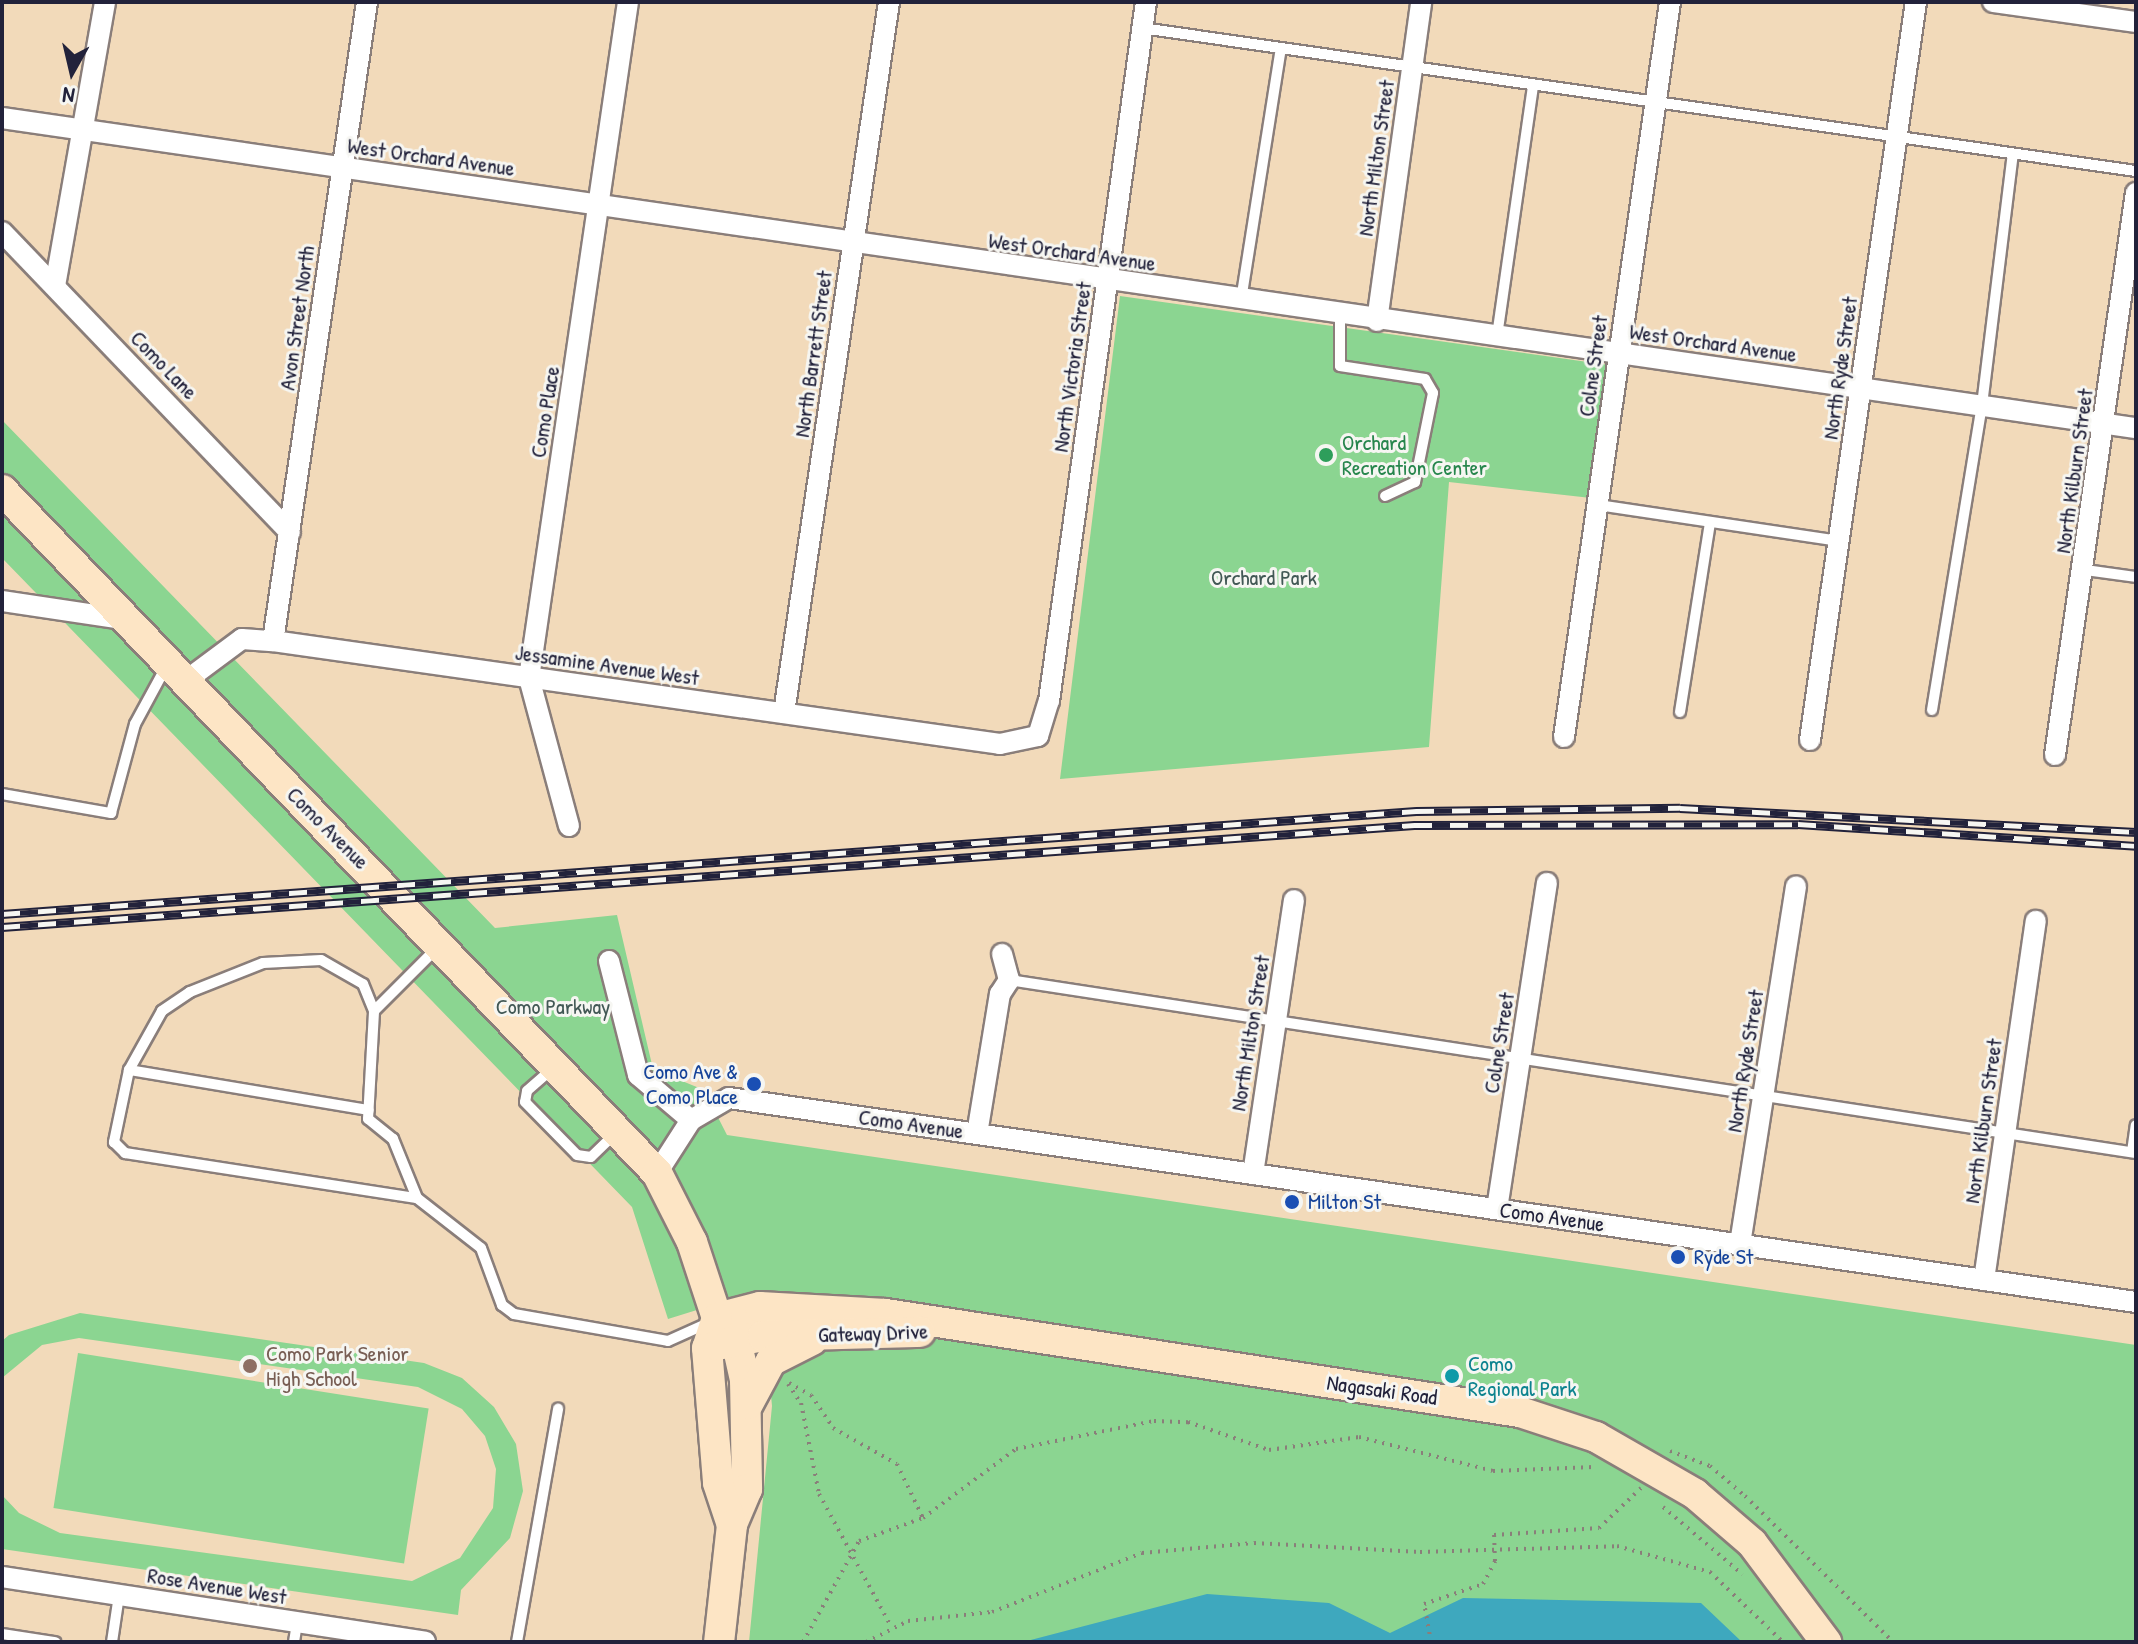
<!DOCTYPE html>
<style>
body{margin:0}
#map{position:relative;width:2138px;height:1644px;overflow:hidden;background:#f2daba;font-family:"Patrick Hand",sans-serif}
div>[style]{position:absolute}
.green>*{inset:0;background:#8bd591;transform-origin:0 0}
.water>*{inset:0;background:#3ea8be}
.path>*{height:4px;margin-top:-2px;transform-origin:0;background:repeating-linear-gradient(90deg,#8a7e7a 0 2px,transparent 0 8px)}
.roads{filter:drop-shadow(2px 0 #8a7e7a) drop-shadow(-2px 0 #8a7e7a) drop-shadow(0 2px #8a7e7a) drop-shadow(0 -2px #8a7e7a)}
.lane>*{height:10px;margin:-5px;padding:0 5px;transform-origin:5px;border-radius:5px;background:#fff}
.street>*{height:20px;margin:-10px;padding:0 10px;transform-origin:10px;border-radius:10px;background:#fff}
.secondary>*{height:30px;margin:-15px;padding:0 15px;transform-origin:15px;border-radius:15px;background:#fde5c5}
.rail>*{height:9px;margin-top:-4.5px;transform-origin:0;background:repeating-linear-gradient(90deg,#f6f6f2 0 18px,#22223b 0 36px);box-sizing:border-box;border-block:2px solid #22223b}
.dots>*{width:22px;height:22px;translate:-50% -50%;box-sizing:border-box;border:4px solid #f6f6f2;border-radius:50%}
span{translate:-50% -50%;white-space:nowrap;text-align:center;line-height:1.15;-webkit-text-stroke:6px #f6f6f2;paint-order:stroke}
.street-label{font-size:22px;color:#22223b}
.leisure-label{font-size:22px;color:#27864d}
.left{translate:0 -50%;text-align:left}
.park-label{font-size:22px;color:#425855}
.transit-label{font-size:22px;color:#164399}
.right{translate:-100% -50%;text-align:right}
.education-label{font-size:22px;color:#785e54}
.culture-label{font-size:22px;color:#0d838f}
.frame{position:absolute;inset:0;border:4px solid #22223b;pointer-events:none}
.north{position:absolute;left:32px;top:32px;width:80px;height:80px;-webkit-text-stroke:6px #f6f6f2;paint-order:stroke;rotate:188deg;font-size:22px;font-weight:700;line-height:32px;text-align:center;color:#22223b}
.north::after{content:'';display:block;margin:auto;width:28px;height:36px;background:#22223b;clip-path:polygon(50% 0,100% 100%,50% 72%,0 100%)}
</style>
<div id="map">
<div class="green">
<div style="clip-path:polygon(1120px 296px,1609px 365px,1591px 498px,1449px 482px,1429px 747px,1060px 779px)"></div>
<div style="clip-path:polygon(2px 420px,495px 928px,617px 915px,653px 1069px,704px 1090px,727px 1135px,2136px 1345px,2136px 1642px,749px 1642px,772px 1406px,761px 1290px,668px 1319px,632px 1207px,2px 558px)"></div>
<div style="clip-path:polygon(80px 1313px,424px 1363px,462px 1378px,494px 1407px,516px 1444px,523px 1491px,510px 1538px,461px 1590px,458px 1615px,2px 1549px,2px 1495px,19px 1513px,60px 1533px,412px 1581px,460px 1558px,493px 1508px,496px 1469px,485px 1436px,462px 1409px,418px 1387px,79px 1338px,42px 1345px,2px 1378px,2px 1341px,9px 1335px)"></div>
<div style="left:78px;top:1353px;width:355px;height:157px;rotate:9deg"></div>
</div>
<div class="water">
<div style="clip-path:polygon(1207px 1594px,1329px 1603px,1390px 1633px,1463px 1598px,1701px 1603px,1742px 1642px,1023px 1642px)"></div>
</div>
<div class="path">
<div style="left:789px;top:1383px;width:25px;rotate:29deg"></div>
<div style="left:811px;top:1395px;width:40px;rotate:56deg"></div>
<div style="left:833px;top:1428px;width:73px;rotate:29.4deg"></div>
<div style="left:897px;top:1464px;width:60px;rotate:64.3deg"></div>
<div style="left:788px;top:1384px;width:23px;rotate:56deg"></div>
<div style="left:801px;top:1403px;width:93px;rotate:78.8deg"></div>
<div style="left:819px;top:1494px;width:150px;rotate:61.4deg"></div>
<div style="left:1670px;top:1451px;width:43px;rotate:20.6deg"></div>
<div style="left:1710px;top:1466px;width:46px;rotate:40.6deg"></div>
<div style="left:1745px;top:1496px;width:208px;rotate:44.6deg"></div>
<div style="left:1663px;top:1507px;width:104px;rotate:40.3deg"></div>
<div style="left:803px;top:1642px;width:115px;rotate:-61deg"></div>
<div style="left:859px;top:1541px;width:68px;rotate:-19.8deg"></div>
<div style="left:923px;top:1518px;width:116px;rotate:-36.6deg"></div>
<div style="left:1016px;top:1449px;width:141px;rotate:-11.5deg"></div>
<div style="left:1154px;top:1421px;width:34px;rotate:2deg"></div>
<div style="left:1188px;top:1422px;width:86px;rotate:19.1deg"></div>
<div style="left:1269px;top:1450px;width:91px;rotate:-8.2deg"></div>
<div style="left:1359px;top:1437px;width:138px;rotate:14.2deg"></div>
<div style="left:1493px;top:1471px;width:101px;rotate:-2.3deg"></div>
<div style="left:866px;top:1642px;width:47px;rotate:-26.6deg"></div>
<div style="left:908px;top:1621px;width:84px;rotate:-6.1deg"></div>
<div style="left:992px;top:1612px;width:161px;rotate:-21.5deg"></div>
<div style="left:1142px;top:1553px;width:112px;rotate:-5.1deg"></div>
<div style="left:1254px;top:1543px;width:166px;rotate:3.1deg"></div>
<div style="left:1420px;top:1552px;width:197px;rotate:-1.7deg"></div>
<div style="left:1617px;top:1546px;width:97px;rotate:15.6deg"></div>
<div style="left:1710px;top:1572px;width:101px;rotate:43.8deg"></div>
<div style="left:1431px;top:1642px;width:39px;rotate:-100deg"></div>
<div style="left:1424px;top:1604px;width:62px;rotate:-18.7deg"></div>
<div style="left:1483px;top:1584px;width:26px;rotate:-62deg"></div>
<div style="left:1495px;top:1561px;width:26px;rotate:-92deg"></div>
<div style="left:1494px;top:1535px;width:105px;rotate:-3.8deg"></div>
<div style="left:1599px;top:1528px;width:58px;rotate:-43.6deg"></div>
</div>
<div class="roads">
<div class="lane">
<div style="left:1142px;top:28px;width:1004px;rotate:8.19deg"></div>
<div style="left:1241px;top:300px;width:250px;rotate:-81deg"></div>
<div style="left:1340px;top:315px;width:51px;rotate:90deg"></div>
<div style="left:1340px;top:366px;width:86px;rotate:8.7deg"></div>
<div style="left:1425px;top:379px;width:16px;rotate:60deg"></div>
<div style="left:1433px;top:393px;width:91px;rotate:101.4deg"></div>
<div style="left:1415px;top:482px;width:33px;rotate:155deg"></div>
<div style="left:1497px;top:336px;width:254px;rotate:-81.8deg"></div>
<div style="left:1598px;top:505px;width:244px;rotate:8.5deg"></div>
<div style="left:2085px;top:570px;width:51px;rotate:7.8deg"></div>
<div style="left:1932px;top:710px;width:309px;rotate:-80.7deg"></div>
<div style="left:1982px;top:405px;width:253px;rotate:-83deg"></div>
<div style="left:1680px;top:712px;width:192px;rotate:-81deg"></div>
<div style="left:2px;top:794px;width:111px;rotate:9.9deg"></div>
<div style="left:111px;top:813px;width:92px;rotate:-74.9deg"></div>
<div style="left:135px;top:724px;width:65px;rotate:-61.5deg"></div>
<div style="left:1009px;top:980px;width:1140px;rotate:8.73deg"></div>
<div style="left:374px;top:1011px;width:29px;rotate:-112deg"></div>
<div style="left:363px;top:984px;width:48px;rotate:-150.3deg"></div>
<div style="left:321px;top:960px;width:58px;rotate:177deg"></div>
<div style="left:263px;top:963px;width:79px;rotate:158.3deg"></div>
<div style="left:190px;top:992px;width:34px;rotate:146deg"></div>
<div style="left:162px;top:1011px;width:68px;rotate:119.2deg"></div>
<div style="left:129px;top:1070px;width:74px;rotate:101.8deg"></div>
<div style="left:114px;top:1142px;width:16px;rotate:45deg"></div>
<div style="left:125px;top:1153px;width:295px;rotate:8.8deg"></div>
<div style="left:417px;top:1198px;width:64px;rotate:-112.1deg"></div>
<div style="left:393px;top:1139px;width:32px;rotate:-141deg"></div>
<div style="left:368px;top:1119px;width:108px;rotate:-86.8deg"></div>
<div style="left:374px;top:1011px;width:91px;rotate:-45deg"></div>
<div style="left:552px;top:1069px;width:33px;rotate:139deg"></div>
<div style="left:527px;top:1091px;width:11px;rotate:100deg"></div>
<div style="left:525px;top:1102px;width:74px;rotate:45.5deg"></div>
<div style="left:577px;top:1155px;width:14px;rotate:8deg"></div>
<div style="left:591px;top:1157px;width:32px;rotate:-44deg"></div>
<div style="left:129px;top:1070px;width:243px;rotate:9.5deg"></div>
<div style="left:2132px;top:1152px;width:27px;rotate:-82deg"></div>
<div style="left:417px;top:1198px;width:81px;rotate:38deg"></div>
<div style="left:481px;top:1248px;width:61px;rotate:69.8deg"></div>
<div style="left:502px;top:1305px;width:15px;rotate:37deg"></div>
<div style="left:514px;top:1314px;width:156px;rotate:9.9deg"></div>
<div style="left:668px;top:1341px;width:44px;rotate:-24.2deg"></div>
<div style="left:2px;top:1634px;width:54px;rotate:8.6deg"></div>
<div style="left:112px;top:1642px;width:48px;rotate:-81.5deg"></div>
<div style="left:294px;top:1642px;width:20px;rotate:-81deg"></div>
<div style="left:517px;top:1642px;width:237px;rotate:-80deg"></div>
</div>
<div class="street">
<div style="left:1993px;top:2px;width:144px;rotate:8deg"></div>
<div style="left:2px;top:118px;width:2156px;rotate:8.27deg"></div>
<div style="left:2px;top:232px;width:416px;rotate:46.2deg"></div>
<div style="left:55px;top:286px;width:288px;rotate:-80deg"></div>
<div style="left:1377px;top:321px;width:322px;rotate:-82.1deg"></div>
<div style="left:2px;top:601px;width:121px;rotate:8.5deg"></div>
<div style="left:273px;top:641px;width:646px;rotate:-81.63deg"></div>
<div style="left:184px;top:682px;width:72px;rotate:-36.6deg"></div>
<div style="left:242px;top:639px;width:31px;rotate:4deg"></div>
<div style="left:273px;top:641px;width:734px;rotate:8.06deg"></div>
<div style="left:1000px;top:744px;width:39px;rotate:-12deg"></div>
<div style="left:1038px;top:736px;width:37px;rotate:-73deg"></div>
<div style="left:1049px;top:701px;width:706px;rotate:-82.1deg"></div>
<div style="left:784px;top:713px;width:719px;rotate:-81.6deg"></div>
<div style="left:1564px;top:737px;width:743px;rotate:-81.79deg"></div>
<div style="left:1810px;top:740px;width:746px;rotate:-81.83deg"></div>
<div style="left:2055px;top:755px;width:568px;rotate:-81.8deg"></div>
<div style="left:569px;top:826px;width:153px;rotate:-105.1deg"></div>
<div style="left:529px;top:678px;width:683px;rotate:-81.67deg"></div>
<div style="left:609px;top:961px;width:118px;rotate:75.7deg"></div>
<div style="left:638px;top:1075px;width:70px;rotate:40.3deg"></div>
<div style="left:977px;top:1134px;width:142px;rotate:-80.7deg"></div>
<div style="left:1000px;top:994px;width:17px;rotate:-57deg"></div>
<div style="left:1009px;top:980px;width:27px;rotate:-105deg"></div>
<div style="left:657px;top:1173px;width:63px;rotate:-57.3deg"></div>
<div style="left:691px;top:1120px;width:44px;rotate:-30.1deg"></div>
<div style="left:729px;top:1098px;width:1422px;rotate:8.25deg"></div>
<div style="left:1253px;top:1174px;width:277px;rotate:-81.5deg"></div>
<div style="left:1497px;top:1209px;width:330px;rotate:-81.3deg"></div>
<div style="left:1740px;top:1244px;width:362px;rotate:-81.1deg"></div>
<div style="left:1984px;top:1280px;width:363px;rotate:-81.8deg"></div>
<div style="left:2px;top:1577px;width:428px;rotate:8.7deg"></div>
</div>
<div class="secondary">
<div style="left:2px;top:490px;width:946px;rotate:46.2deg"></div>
<div style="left:657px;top:1173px;width:77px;rotate:63.1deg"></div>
<div style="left:692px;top:1242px;width:80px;rotate:71.8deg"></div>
<div style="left:717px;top:1318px;width:29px;rotate:49deg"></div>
<div style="left:736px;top:1340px;width:41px;rotate:77.3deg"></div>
<div style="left:745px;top:1380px;width:109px;rotate:88.9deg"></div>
<div style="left:747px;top:1489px;width:39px;rotate:113deg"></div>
<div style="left:717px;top:1318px;width:44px;rotate:-14.3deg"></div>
<div style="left:760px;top:1307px;width:126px;rotate:3.2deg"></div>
<div style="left:886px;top:1314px;width:642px;rotate:8.79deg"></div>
<div style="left:1520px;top:1412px;width:80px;rotate:18.2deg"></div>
<div style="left:1596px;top:1437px;width:114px;rotate:29.9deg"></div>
<div style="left:1695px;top:1494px;width:75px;rotate:40.7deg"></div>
<div style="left:1752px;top:1543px;width:124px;rotate:53.2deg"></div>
<div style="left:717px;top:1318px;width:32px;rotate:108deg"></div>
<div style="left:707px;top:1348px;width:135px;rotate:85.3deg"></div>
<div style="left:718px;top:1483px;width:44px;rotate:71.6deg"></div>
<div style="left:732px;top:1525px;width:118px;rotate:96.3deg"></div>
<div style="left:717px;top:1345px;width:47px;rotate:-11.1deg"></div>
<div style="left:763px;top:1336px;width:157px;rotate:-1.5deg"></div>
<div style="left:748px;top:1404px;width:49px;rotate:-61.9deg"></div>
<div style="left:771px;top:1361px;width:46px;rotate:-27.1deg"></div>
</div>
</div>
<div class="rail">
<div style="left:2px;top:914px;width:1418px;rotate:-4.17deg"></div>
<div style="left:1416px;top:811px;width:264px;rotate:-0.7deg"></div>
<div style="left:1680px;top:808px;width:457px;rotate:3deg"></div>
<div style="left:2px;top:927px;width:1416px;rotate:-4.13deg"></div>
<div style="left:1414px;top:825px;width:384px;rotate:-0.1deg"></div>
<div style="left:1798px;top:824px;width:339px;rotate:3.7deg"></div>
</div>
<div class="dots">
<div style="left:1326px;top:455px;background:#2e9e5b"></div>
<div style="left:754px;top:1084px;background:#1a4fb4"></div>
<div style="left:1292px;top:1202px;background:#1a4fb4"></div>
<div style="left:1678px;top:1257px;background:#1a4fb4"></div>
<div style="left:250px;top:1366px;background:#8d6e63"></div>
<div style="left:1452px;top:1376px;background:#0f9aa8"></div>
</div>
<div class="street-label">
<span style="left:431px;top:157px;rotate:8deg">West Orchard Avenue</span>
<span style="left:1376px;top:158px;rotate:-82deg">North Milton Street</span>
<span style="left:1072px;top:252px;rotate:8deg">West Orchard Avenue</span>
<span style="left:297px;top:318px;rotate:-82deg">Avon Street North</span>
<span style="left:1713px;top:343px;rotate:8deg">West Orchard Avenue</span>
<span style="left:813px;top:354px;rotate:-82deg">North Barrett Street</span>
<span style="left:164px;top:365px;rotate:46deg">Como Lane</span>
<span style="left:1593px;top:366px;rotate:-82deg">Colne Street</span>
<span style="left:1072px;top:367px;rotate:-82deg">North Victoria Street</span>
<span style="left:1840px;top:368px;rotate:-82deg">North Ryde Street</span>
<span style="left:545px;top:412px;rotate:-81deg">Como Place</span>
<span style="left:2074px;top:471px;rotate:-82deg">North Kilburn Street</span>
<span style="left:607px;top:665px;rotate:8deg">Jessamine Avenue West</span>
<span style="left:328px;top:828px;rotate:45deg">Como Avenue</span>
<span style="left:1250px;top:1033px;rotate:-81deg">North Milton Street</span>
<span style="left:1499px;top:1043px;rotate:-81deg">Colne Street</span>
<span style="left:1745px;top:1061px;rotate:-81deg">North Ryde Street</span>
<span style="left:1983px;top:1121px;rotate:-82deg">North Kilburn Street</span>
<span style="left:911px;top:1124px;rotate:8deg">Como Avenue</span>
<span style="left:1552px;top:1217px;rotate:8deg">Como Avenue</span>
<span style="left:873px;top:1333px;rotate:-2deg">Gateway Drive</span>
<span style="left:1382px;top:1390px;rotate:8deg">Nagasaki Road</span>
<span style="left:217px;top:1586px;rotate:9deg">Rose Avenue West</span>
</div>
<div class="leisure-label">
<span class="left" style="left:1342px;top:455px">Orchard<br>Recreation Center</span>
</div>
<div class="park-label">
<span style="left:1264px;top:578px">Orchard Park</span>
<span style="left:553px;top:1007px">Como Parkway</span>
</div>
<div class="transit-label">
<span class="right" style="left:738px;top:1084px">Como Ave &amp;<br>Como Place</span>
<span class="left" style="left:1308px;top:1202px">Milton St</span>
<span class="left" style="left:1694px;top:1257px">Ryde St</span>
</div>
<div class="education-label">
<span class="left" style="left:266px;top:1366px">Como Park Senior<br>High School</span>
</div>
<div class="culture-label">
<span class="left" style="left:1468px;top:1376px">Como<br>Regional Park</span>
</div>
<div class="frame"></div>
<div class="north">N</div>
</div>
